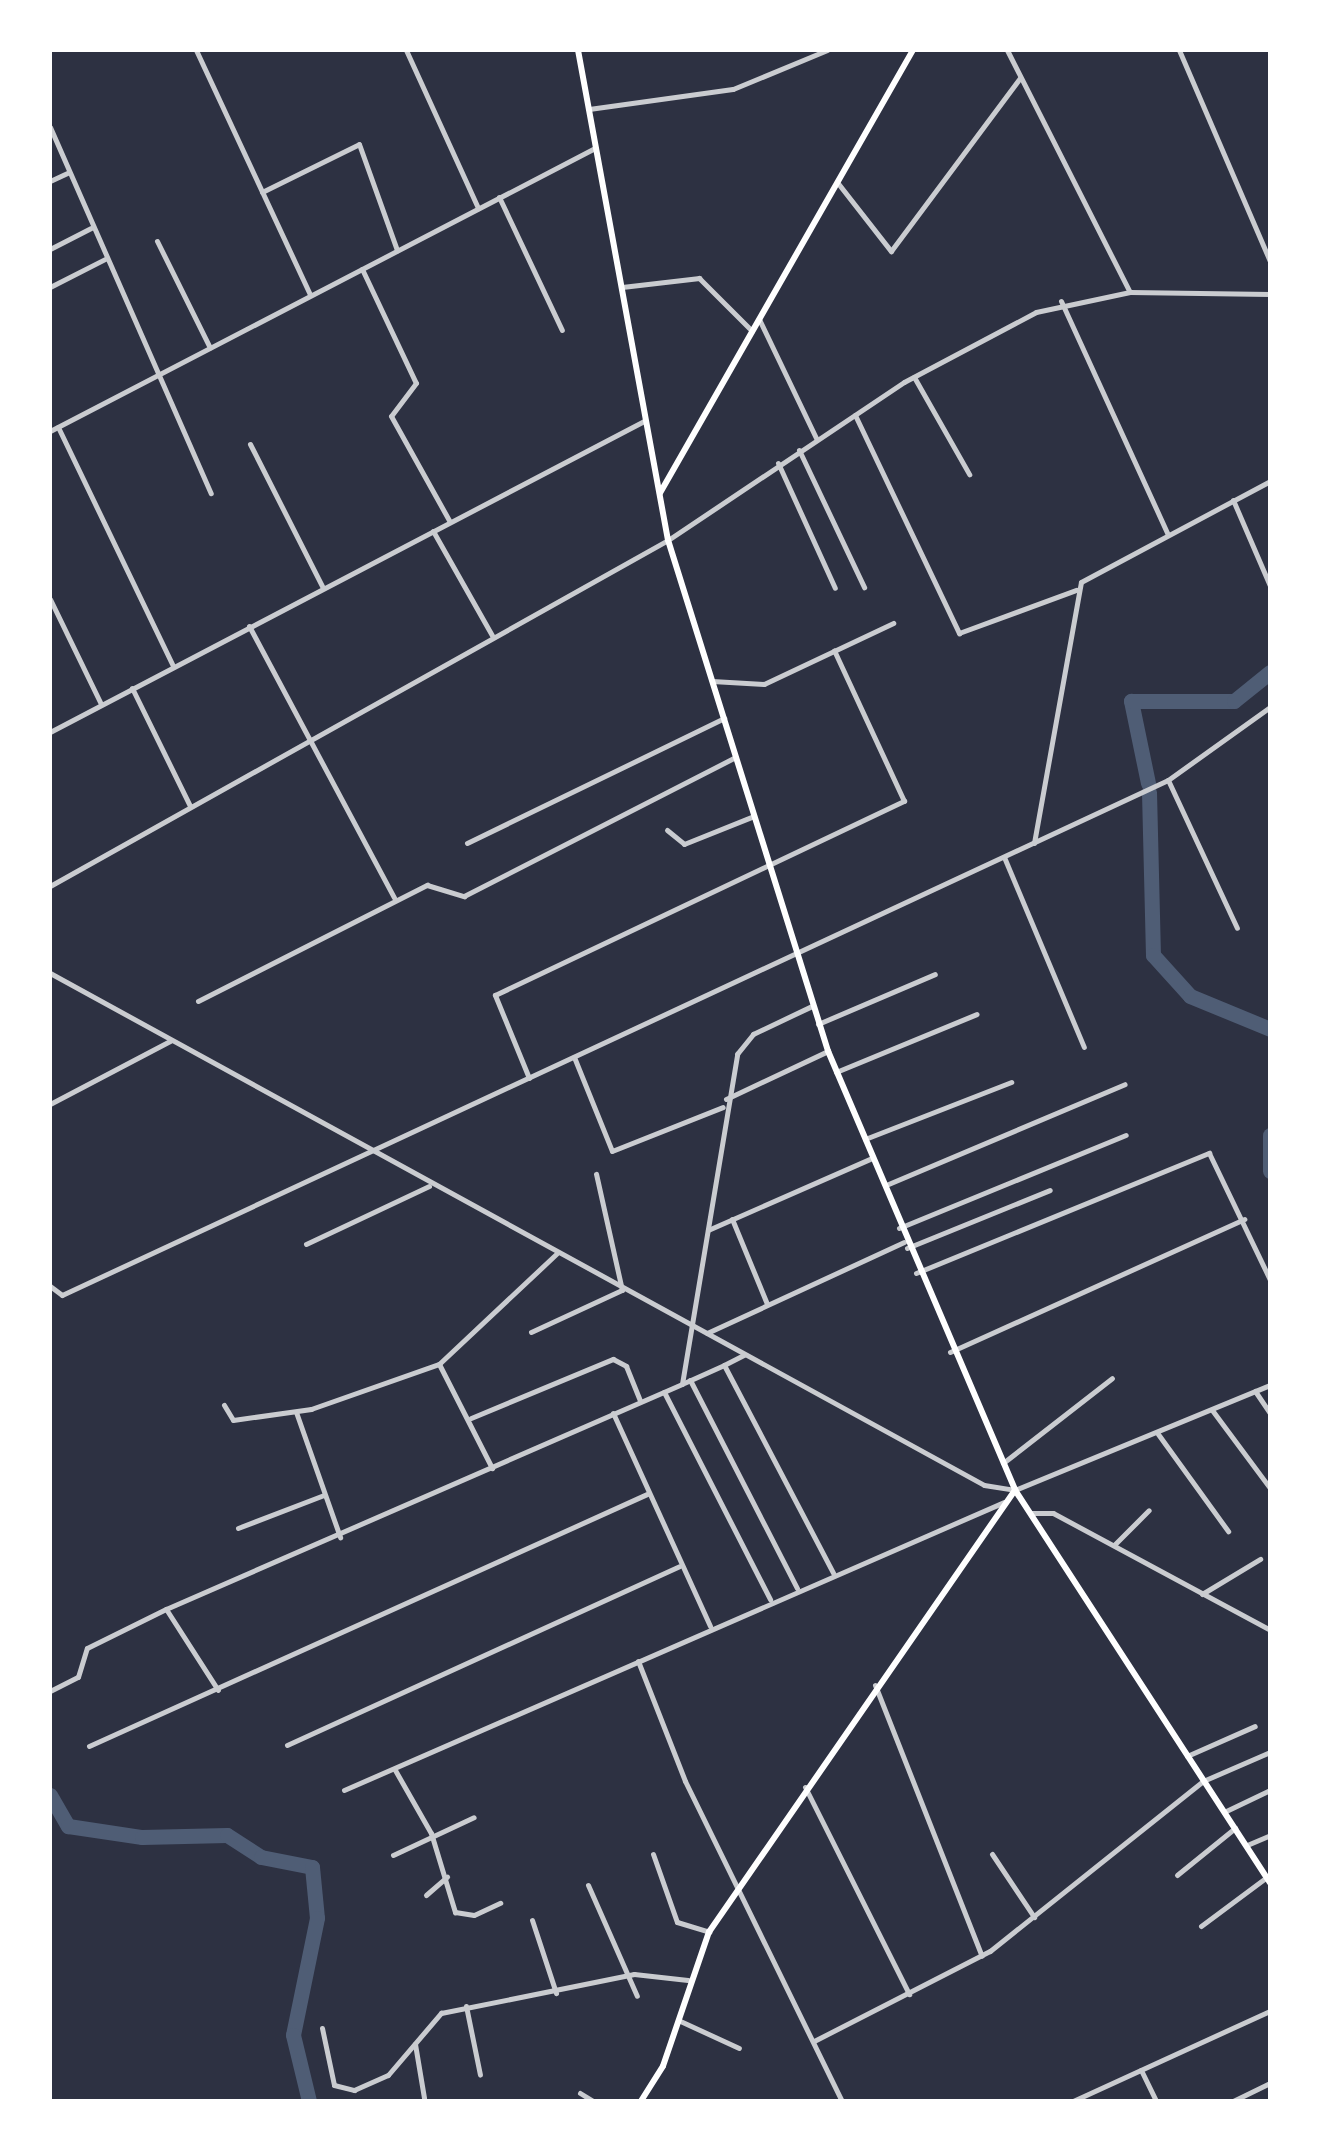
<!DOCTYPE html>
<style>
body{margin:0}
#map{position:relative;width:1320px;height:2151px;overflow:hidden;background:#2d3142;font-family:Inter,sans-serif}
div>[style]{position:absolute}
.river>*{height:15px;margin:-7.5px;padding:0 7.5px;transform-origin:7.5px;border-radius:7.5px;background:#4f5d75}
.minor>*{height:5px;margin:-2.5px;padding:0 2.5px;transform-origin:2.5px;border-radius:2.5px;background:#caccd0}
.tertiary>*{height:5px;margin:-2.5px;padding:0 2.5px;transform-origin:2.5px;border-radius:2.5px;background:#caccd0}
.secondary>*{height:6px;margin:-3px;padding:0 3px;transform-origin:3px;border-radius:3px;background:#fff}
span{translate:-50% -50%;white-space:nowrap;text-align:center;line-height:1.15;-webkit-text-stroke:9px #fff;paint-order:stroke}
.frame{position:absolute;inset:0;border:52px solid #fff;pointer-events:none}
</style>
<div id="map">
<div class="river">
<div style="left:1148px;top:783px;width:84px;rotate:-101.7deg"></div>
<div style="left:1131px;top:701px;width:103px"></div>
<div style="left:1234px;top:701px;width:46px;rotate:-38.9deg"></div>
<div style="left:1149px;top:792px;width:163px;rotate:88.6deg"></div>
<div style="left:1153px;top:955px;width:55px;rotate:47.9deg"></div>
<div style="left:1190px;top:996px;width:87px;rotate:22.4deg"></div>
<div style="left:1270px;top:1135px;width:36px;rotate:90deg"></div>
<div style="left:50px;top:1795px;width:36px;rotate:60deg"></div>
<div style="left:68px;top:1826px;width:75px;rotate:8.5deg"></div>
<div style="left:142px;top:1837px;width:85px;rotate:-1.3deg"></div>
<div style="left:227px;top:1835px;width:40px;rotate:32.9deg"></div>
<div style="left:261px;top:1857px;width:52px;rotate:11.1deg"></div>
<div style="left:312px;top:1867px;width:51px;rotate:84.4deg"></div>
<div style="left:317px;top:1918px;width:119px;rotate:101.6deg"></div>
<div style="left:293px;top:2035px;width:68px;rotate:76.4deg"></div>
</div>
<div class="minor">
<div style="left:196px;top:50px;width:270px;rotate:65deg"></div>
<div style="left:406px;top:50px;width:174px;rotate:65.5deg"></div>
<div style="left:1007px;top:50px;width:271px;rotate:63.1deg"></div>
<div style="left:1179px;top:50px;width:230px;rotate:66.7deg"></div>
<div style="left:50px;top:127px;width:400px;rotate:66.3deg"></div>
<div style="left:50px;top:181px;width:19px;rotate:-25deg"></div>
<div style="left:837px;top:182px;width:88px;rotate:52deg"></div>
<div style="left:891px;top:251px;width:216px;rotate:-53.3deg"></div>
<div style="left:262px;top:192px;width:108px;rotate:-26.3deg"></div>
<div style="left:359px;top:144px;width:113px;rotate:70.3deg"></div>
<div style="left:499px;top:197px;width:147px;rotate:64.7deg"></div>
<div style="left:157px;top:241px;width:119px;rotate:63.6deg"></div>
<div style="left:50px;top:249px;width:46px;rotate:-27.1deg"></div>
<div style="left:362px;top:269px;width:126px;rotate:64.7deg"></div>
<div style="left:416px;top:383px;width:41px;rotate:127.1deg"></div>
<div style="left:391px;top:416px;width:121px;rotate:60.9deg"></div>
<div style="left:50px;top:287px;width:62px;rotate:-27deg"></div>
<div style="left:622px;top:287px;width:78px;rotate:-6.7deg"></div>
<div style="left:699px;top:278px;width:75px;rotate:45deg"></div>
<div style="left:1061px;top:301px;width:257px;rotate:65.4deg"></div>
<div style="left:759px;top:319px;width:132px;rotate:64.4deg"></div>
<div style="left:914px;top:377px;width:112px;rotate:60.4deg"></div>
<div style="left:855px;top:415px;width:242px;rotate:64.5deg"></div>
<div style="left:959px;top:633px;width:125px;rotate:-20.2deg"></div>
<div style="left:58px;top:427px;width:265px;rotate:64.3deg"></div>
<div style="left:250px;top:444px;width:161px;rotate:63.1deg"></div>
<div style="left:799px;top:450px;width:152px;rotate:64.6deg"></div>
<div style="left:778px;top:463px;width:137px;rotate:65.5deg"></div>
<div style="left:1233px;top:500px;width:94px;rotate:66.7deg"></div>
<div style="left:433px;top:531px;width:122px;rotate:60.5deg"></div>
<div style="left:50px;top:599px;width:117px;rotate:64.1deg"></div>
<div style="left:249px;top:626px;width:308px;rotate:61.9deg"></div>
<div style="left:712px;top:681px;width:52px;rotate:3.3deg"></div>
<div style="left:764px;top:684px;width:143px;rotate:-25.3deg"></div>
<div style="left:132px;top:688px;width:131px;rotate:63.8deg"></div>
<div style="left:50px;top:732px;width:670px;rotate:-27.64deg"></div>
<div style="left:1168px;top:780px;width:163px;rotate:65deg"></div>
<div style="left:667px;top:830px;width:22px;rotate:39deg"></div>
<div style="left:684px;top:844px;width:75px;rotate:-21.8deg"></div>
<div style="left:467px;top:843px;width:286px;rotate:-25.9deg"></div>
<div style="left:1034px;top:843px;width:265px;rotate:-79.8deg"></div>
<div style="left:1081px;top:582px;width:214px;rotate:-28.1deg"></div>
<div style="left:1004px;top:857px;width:206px;rotate:67.2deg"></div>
<div style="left:50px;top:886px;width:708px;rotate:-29.24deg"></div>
<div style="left:668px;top:540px;width:284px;rotate:-33.8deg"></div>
<div style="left:904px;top:382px;width:149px;rotate:-27.9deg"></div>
<div style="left:1036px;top:312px;width:96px;rotate:-12deg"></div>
<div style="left:1130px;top:292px;width:140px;rotate:0.8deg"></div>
<div style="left:50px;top:973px;width:1065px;rotate:28.73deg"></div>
<div style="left:984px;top:1485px;width:31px;rotate:9deg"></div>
<div style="left:1015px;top:1490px;width:276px;rotate:-22.4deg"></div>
<div style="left:198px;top:1001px;width:257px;rotate:-26.9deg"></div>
<div style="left:427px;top:885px;width:39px;rotate:17deg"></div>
<div style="left:464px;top:896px;width:305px;rotate:-27.1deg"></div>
<div style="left:818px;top:1024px;width:127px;rotate:-23.1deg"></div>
<div style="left:574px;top:1057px;width:101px;rotate:68deg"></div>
<div style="left:612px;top:1151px;width:119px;rotate:-21.6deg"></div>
<div style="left:836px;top:1072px;width:152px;rotate:-22.4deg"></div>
<div style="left:529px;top:1078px;width:90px;rotate:-112.3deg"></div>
<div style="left:495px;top:995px;width:453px;rotate:-25.4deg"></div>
<div style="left:904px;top:801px;width:166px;rotate:-114.9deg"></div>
<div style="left:726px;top:1099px;width:113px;rotate:-25.2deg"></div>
<div style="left:50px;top:1104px;width:136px;rotate:-27.7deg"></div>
<div style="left:865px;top:1139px;width:157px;rotate:-21.3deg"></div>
<div style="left:886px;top:1185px;width:259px;rotate:-22.9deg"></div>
<div style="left:732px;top:1219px;width:92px;rotate:67.6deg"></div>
<div style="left:899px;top:1228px;width:245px;rotate:-22.3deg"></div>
<div style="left:708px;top:1230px;width:177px;rotate:-23.7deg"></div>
<div style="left:306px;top:1244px;width:136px;rotate:-25.2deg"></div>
<div style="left:907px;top:1248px;width:154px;rotate:-22.1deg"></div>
<div style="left:916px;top:1273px;width:317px;rotate:-22.3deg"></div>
<div style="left:1209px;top:1153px;width:141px;rotate:64.3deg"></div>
<div style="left:50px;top:1286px;width:15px;rotate:37deg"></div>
<div style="left:62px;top:1295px;width:1220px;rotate:-24.97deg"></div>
<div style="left:1168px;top:780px;width:125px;rotate:-35.6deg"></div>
<div style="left:531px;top:1332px;width:100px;rotate:-24.8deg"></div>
<div style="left:622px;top:1290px;width:119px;rotate:-102.6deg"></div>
<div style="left:707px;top:1333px;width:217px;rotate:-24.8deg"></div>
<div style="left:950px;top:1352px;width:323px;rotate:-24.3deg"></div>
<div style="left:439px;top:1364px;width:117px;rotate:63deg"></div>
<div style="left:724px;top:1365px;width:22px;rotate:-27deg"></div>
<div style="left:690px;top:1380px;width:234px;rotate:62.8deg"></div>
<div style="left:684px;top:1383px;width:44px;rotate:-24.2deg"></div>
<div style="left:724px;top:1365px;width:235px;rotate:62.3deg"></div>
<div style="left:1255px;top:1391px;width:27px;rotate:56deg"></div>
<div style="left:664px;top:1392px;width:233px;rotate:62.9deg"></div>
<div style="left:224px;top:1405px;width:17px;rotate:59deg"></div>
<div style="left:233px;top:1420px;width:79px;rotate:-8deg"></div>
<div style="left:311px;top:1409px;width:136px;rotate:-19.4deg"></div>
<div style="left:439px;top:1364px;width:161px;rotate:-43.2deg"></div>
<div style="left:1212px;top:1410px;width:97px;rotate:53.4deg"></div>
<div style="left:296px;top:1412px;width:133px;rotate:70.6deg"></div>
<div style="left:613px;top:1413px;width:234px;rotate:65.5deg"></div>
<div style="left:471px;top:1418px;width:154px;rotate:-22.6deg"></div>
<div style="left:613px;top:1359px;width:15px;rotate:28deg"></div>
<div style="left:626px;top:1366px;width:37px;rotate:68deg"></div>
<div style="left:1158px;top:1434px;width:120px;rotate:54.2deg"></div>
<div style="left:1003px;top:1463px;width:138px;rotate:-37.9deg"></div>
<div style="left:1031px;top:1513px;width:22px"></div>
<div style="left:1053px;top:1513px;width:247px;rotate:28.3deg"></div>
<div style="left:238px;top:1528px;width:92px;rotate:-21deg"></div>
<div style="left:1114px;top:1545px;width:49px;rotate:-45deg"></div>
<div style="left:1202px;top:1594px;width:68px;rotate:-31.1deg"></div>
<div style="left:166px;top:1609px;width:96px;rotate:57.3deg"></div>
<div style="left:638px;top:1661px;width:129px;rotate:68.6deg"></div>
<div style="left:685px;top:1781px;width:356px;rotate:63.9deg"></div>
<div style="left:875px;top:1685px;width:291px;rotate:68.5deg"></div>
<div style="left:50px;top:1691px;width:31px;rotate:-27deg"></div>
<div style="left:78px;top:1677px;width:30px;rotate:-73deg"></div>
<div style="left:87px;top:1648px;width:88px;rotate:-26.3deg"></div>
<div style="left:166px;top:1609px;width:563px;rotate:-23.56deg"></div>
<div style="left:682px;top:1384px;width:335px;rotate:-80.5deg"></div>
<div style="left:737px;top:1054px;width:26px;rotate:-51deg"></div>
<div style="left:753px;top:1034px;width:65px;rotate:-25.4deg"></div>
<div style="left:287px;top:1745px;width:431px;rotate:-24.5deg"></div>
<div style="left:89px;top:1746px;width:612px;rotate:-24.3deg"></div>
<div style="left:1187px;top:1756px;width:74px;rotate:-23.8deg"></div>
<div style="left:395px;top:1770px;width:73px;rotate:60.3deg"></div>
<div style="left:431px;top:1833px;width:83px;rotate:73.1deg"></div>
<div style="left:455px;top:1912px;width:19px;rotate:9deg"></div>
<div style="left:474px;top:1915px;width:29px;rotate:-25deg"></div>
<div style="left:805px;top:1787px;width:232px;rotate:63.3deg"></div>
<div style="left:344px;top:1790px;width:720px;rotate:-23.57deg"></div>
<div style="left:1224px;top:1812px;width:51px;rotate:-25.6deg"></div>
<div style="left:1247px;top:1845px;width:25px;rotate:-23deg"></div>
<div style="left:653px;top:1854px;width:72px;rotate:70.6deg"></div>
<div style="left:677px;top:1922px;width:34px;rotate:17deg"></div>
<div style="left:992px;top:1854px;width:76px;rotate:56.3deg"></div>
<div style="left:393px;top:1855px;width:89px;rotate:-25.1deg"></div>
<div style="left:1177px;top:1875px;width:75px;rotate:-39deg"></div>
<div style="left:588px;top:1885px;width:121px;rotate:66.2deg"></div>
<div style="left:426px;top:1895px;width:28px;rotate:-41deg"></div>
<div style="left:532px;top:1920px;width:77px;rotate:71.8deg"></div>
<div style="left:1201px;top:1926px;width:82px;rotate:-36.6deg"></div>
<div style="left:466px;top:2006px;width:70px;rotate:78.5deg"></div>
<div style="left:678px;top:2020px;width:67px;rotate:24.7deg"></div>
<div style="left:322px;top:2028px;width:58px;rotate:78.1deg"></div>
<div style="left:334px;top:2085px;width:21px;rotate:14deg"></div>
<div style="left:354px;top:2090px;width:37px;rotate:-24deg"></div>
<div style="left:388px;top:2075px;width:82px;rotate:-49.5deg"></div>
<div style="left:441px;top:2013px;width:197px;rotate:-11.4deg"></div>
<div style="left:634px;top:1974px;width:54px;rotate:6.3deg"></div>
<div style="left:814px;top:2041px;width:198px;rotate:-27.1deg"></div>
<div style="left:990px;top:1951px;width:273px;rotate:-38.6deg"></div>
<div style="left:1203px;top:1781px;width:73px;rotate:-23.4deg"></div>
<div style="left:415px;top:2044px;width:55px;rotate:80.5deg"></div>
<div style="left:1141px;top:2070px;width:34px;rotate:64deg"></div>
<div style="left:580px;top:2093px;width:15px;rotate:32deg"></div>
<div style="left:1073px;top:2101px;width:217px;rotate:-24.6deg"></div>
<div style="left:1233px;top:2101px;width:41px;rotate:-25.9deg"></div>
</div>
<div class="tertiary">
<div style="left:589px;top:109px;width:145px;rotate:-7.9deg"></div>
<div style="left:733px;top:89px;width:102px;rotate:-22.5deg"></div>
<div style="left:50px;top:431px;width:614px;rotate:-27.44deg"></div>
</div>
<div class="secondary">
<div style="left:578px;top:50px;width:498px;rotate:79.6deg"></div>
<div style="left:668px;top:540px;width:535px;rotate:72.61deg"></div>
<div style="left:828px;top:1051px;width:477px;rotate:66.9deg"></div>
<div style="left:1015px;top:1490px;width:468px;rotate:57deg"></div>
<div style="left:660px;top:493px;width:510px;rotate:-60.27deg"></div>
<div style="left:641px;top:2101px;width:41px;rotate:-57.8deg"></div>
<div style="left:663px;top:2066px;width:142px;rotate:-71.1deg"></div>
<div style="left:709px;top:1932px;width:538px;rotate:-55.3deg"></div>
</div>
<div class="frame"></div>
</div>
